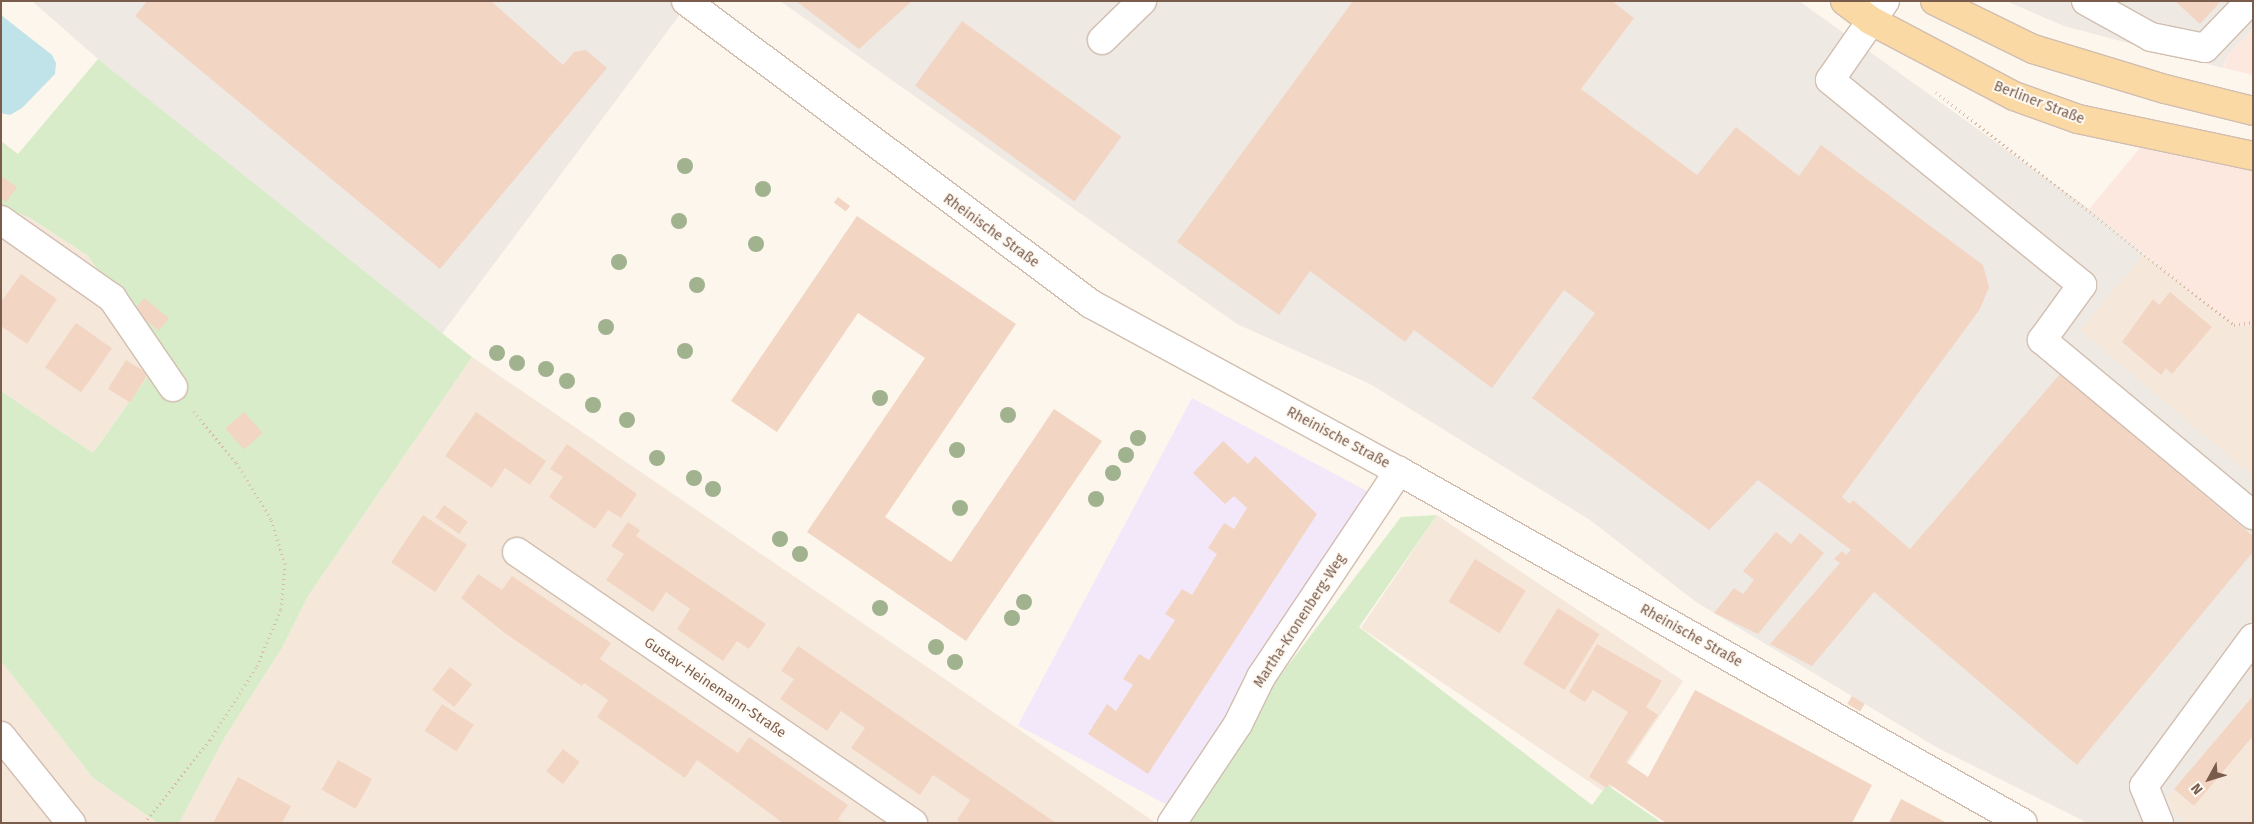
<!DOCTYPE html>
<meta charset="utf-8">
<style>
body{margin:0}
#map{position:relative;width:2254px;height:824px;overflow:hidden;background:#fdf6ec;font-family:"Fira Sans",sans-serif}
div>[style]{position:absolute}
.residential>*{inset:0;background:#f5e8da;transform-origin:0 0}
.commercial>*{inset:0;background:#fde8e0}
.industrial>*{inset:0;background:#efe9e4}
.education>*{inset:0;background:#f3e8fa;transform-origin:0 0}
.green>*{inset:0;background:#d8ecc9}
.water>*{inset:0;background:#bfe3e8}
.building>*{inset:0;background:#f3d5c3;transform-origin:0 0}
.path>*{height:3px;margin-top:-1.5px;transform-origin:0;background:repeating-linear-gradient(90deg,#d9b8a5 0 1px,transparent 0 5px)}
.roads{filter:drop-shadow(1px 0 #d1beb0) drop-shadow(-1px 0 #d1beb0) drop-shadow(0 1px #d1beb0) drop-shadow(0 -1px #d1beb0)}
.minor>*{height:28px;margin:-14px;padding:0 14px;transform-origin:14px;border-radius:14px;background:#fff}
.major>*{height:28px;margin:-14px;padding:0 14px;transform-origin:14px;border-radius:14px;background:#fbd9a5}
.trees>*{width:16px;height:16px;margin:-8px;border-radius:50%;background:#a0b28e}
span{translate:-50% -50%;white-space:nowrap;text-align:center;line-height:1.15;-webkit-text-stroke:4px #fffaf3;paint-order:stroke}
.street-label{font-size:14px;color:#7a5c4d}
.frame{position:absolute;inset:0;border:2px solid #7a5c4d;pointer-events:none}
.north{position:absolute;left:2184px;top:754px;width:50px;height:50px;-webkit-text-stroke:4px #fffaf3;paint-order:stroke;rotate:231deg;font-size:14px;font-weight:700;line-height:20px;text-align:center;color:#7a5c4d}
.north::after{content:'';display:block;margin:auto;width:18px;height:22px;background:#7a5c4d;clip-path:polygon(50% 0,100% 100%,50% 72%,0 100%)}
</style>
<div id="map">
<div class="residential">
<div style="clip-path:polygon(1px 205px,30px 218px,87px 255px,162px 356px,93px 453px,1px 391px)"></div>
<div style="clip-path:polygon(2144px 254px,2236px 326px,2253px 324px,2253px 477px,2079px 330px)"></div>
<div style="clip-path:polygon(472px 357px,980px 703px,1156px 823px,179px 823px,225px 737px,282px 648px,308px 596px)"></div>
<div style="left:1437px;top:515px;width:297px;height:136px;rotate:34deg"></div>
<div style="clip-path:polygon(1px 661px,93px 778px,158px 823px,1px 823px)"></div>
<div style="clip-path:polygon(2253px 696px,2253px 823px,2186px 823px,2172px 810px,2167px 797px)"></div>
</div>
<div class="commercial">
<div style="clip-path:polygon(2253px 28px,2253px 75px,2224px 68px,2227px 56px)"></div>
<div style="clip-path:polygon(2140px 148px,2253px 171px,2253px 324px,2236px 327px,2089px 209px)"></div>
</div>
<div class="industrial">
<div style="clip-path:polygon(32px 1px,690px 1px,441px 335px,98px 59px)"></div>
<div style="clip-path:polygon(780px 1px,1799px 1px,2089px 209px,2144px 254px,2080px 330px,2253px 477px,2253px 696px,2167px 797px,2172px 810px,2186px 823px,2088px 823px,1936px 747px,1696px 602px,1590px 520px,1370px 384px,1237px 324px)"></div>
<div style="clip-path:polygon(2006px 1px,2253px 1px,2253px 28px,2227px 56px,2223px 68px,2064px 26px)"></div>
</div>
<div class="education">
<div style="left:1192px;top:398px;width:206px;height:371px;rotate:28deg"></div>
</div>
<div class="green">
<div style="clip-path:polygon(98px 59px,472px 357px,308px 596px,282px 648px,225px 737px,179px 823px,158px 823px,93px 778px,1px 661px,1px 391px,93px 453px,162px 356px,87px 255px,30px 218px,1px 205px,1px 141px,18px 154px)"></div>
<div style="clip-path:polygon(1437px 515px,1359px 627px,1592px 805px,1607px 785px,1662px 823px,1185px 823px,1248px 729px,1276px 681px,1401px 517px)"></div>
</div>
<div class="water">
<div style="clip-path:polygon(1px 15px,52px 55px,56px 63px,55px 74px,22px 108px,10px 115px,1px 113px)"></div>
</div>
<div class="building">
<div style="clip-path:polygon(147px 1px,491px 1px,563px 65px,574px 52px,586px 50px,607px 68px,440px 269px,135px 16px)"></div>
<div style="clip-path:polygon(796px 1px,912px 1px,859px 49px)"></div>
<div style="clip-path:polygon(1353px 1px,1612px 1px,1634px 18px,1581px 89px,1697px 175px,1736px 127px,1799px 176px,1821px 145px,1983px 265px,1989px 287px,1980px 309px,1842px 497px,1850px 504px,1853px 500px,1910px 549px,2060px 374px,2253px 536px,2253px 552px,2077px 765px,1874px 592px,1812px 666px,1770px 644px,1840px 563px,1834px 559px,1842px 551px,1846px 555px,1851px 550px,1758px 480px,1709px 530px,1532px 398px,1595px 313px,1564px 290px,1492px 388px,1414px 330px,1405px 342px,1310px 271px,1279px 315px,1177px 242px)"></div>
<div style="clip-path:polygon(2175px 1px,2221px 1px,2200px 24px)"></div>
<div style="left:962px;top:21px;width:197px;height:80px;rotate:36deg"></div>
<div style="clip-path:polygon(1px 176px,17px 187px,6px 202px,1px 198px)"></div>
<div style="left:838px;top:197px;width:15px;height:7px;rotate:37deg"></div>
<div style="clip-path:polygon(857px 216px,1016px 324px,885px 517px,951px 562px,1054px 409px,1102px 441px,966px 641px,807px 532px,925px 358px,858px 313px,777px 432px,731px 401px)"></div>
<div style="clip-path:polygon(21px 274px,57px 299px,27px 344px,1px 326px,1px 302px)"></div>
<div style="clip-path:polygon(2170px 292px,2212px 327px,2172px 374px,2166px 368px,2161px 375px,2122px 342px,2153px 299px,2159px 305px)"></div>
<div style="left:144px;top:298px;width:32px;height:16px;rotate:39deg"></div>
<div style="left:76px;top:323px;width:44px;height:54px;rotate:35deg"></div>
<div style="left:126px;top:360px;width:26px;height:34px;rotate:32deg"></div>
<div style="left:244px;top:412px;width:28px;height:25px;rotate:48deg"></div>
<div style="clip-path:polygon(476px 412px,546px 461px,530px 485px,505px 468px,492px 488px,445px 456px)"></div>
<div style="clip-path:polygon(1223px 441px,1248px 464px,1255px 456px,1317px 514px,1148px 774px,1088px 734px,1107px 704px,1116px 711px,1133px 685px,1123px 679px,1139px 654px,1149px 660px,1175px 620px,1165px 614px,1182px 589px,1192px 595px,1217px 554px,1208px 548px,1224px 523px,1234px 529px,1247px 508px,1234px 496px,1225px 504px,1193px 473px)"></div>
<div style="clip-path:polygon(567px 444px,637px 494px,621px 518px,608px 510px,595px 529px,549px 497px,563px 477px,550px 469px)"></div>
<div style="left:444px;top:505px;width:29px;height:15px;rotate:35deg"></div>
<div style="left:423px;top:515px;width:53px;height:57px;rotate:34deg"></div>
<div style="clip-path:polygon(628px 522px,640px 530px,636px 536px,766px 624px,749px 649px,737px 641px,723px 661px,677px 629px,690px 609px,666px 592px,653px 612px,606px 580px,624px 554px,611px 546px)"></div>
<div style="clip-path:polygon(1776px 532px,1791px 544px,1800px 533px,1824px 553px,1758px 634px,1714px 613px,1734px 588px,1743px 594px,1754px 580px,1743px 571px)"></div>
<div style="left:1475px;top:559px;width:60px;height:50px;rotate:32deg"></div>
<div style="clip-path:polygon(478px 574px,502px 590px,512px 576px,611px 643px,600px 659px,738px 753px,749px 737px,772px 753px,848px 805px,838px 819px,843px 823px,783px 823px,697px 760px,685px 778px,597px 717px,608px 700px,584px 683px,582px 686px,506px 634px,461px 598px)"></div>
<div style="left:1558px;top:608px;width:49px;height:66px;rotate:32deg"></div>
<div style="clip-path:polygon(1597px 644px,1662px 681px,1646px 707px,1658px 715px,1626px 762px,1648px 777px,1695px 690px,1872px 785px,1852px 823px,1666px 823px,1609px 784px,1607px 788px,1589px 777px,1628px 712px,1593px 690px,1585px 702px,1569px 692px)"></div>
<div style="clip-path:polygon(798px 646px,974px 767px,1056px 823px,961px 823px,957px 820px,970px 800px,933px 775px,920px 795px,851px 748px,865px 728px,841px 711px,827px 731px,780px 699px,794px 679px,781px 671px)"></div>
<div style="left:450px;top:667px;width:28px;height:29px;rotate:38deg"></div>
<div style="left:1852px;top:696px;width:15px;height:9px;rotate:32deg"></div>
<div style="clip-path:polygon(2253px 696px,2253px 736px,2194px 806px,2174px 789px)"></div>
<div style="left:442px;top:704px;width:38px;height:32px;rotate:33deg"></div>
<div style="left:563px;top:749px;width:21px;height:28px;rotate:37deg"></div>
<div style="left:338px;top:760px;width:39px;height:34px;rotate:29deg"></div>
<div style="clip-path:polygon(238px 777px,291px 806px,282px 823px,213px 823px)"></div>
<div style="clip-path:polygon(1901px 799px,1947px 823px,1889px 823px)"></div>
</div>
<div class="path">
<div style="left:1936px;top:92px;width:378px;rotate:38deg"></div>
<div style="left:2234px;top:325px;width:19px;rotate:-9deg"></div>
<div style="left:144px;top:823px;width:106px;rotate:-51.5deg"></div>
<div style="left:210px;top:740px;width:88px;rotate:-57.6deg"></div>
<div style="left:257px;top:666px;width:62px;rotate:-67.2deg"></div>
<div style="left:281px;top:609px;width:45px;rotate:-84.9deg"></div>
<div style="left:285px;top:564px;width:47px;rotate:-107.3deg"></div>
<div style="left:271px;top:519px;width:67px;rotate:-121.6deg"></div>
<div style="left:236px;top:462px;width:68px;rotate:-130.2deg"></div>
</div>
<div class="roads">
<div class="minor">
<div style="left:686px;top:1px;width:506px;rotate:36.8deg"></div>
<div style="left:1091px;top:304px;width:350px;rotate:28.5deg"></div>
<div style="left:1399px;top:471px;width:716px;rotate:29.43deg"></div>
<div style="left:1885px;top:1px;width:96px;rotate:124.8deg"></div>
<div style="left:1830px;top:80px;width:325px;rotate:39.1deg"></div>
<div style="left:2082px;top:285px;width:68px;rotate:126deg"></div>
<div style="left:2042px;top:340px;width:274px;rotate:39.7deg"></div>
<div style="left:2086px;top:1px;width:74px;rotate:29deg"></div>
<div style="left:2151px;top:37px;width:55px;rotate:11.5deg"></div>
<div style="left:2205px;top:48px;width:65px;rotate:-46.2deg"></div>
<div style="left:1102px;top:40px;width:56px;rotate:-44.3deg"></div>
<div style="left:1px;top:220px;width:136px;rotate:35.1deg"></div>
<div style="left:112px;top:298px;width:108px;rotate:55.6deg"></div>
<div style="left:517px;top:552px;width:480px;rotate:34.4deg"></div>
<div style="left:1px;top:736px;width:112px;rotate:51.2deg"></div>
<div style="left:1172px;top:823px;width:119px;rotate:-56.3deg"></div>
<div style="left:1238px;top:724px;width:52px;rotate:-63.9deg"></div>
<div style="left:1261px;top:677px;width:248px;rotate:-56.2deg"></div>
<div style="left:2159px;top:823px;width:40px;rotate:-112deg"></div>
<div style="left:2144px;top:786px;width:184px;rotate:-53.6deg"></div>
</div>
<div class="major">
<div style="left:1845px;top:1px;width:31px;rotate:37deg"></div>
<div style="left:1870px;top:20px;width:163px;rotate:27.8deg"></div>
<div style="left:2014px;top:96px;width:68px;rotate:19.8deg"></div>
<div style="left:2078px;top:119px;width:179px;rotate:11.9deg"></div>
<div style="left:1935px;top:1px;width:109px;rotate:26.1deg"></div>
<div style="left:2033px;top:49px;width:138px;rotate:16.9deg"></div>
<div style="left:2165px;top:89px;width:91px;rotate:14deg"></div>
</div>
</div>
<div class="trees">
<div style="left:685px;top:166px"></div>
<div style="left:763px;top:189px"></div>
<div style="left:679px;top:221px"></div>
<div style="left:756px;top:244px"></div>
<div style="left:619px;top:262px"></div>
<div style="left:697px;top:285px"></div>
<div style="left:606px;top:327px"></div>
<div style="left:685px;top:351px"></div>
<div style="left:497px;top:353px"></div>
<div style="left:517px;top:363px"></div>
<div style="left:546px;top:369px"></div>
<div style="left:567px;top:381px"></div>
<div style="left:880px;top:398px"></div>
<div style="left:593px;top:405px"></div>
<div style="left:1008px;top:415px"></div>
<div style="left:627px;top:420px"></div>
<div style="left:1138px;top:438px"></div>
<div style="left:957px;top:450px"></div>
<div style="left:1126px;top:455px"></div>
<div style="left:657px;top:458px"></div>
<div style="left:1113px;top:473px"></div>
<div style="left:694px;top:478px"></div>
<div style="left:713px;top:489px"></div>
<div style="left:1096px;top:499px"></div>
<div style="left:960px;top:508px"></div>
<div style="left:780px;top:539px"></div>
<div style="left:800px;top:554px"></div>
<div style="left:1024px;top:602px"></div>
<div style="left:880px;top:608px"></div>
<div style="left:1012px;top:618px"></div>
<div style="left:936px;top:647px"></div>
<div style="left:955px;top:662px"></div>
</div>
<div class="street-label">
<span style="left:2039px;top:103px;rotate:21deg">Berliner Straße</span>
<span style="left:991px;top:231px;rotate:36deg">Rheinische Straße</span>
<span style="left:1338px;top:438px;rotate:28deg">Rheinische Straße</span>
<span style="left:1300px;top:621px;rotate:-57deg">Martha-Kronenberg-Weg</span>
<span style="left:1691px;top:636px;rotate:29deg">Rheinische Straße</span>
<span style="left:715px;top:688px;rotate:34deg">Gustav-Heinemann-Straße</span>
</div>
<div class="frame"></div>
<div class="north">N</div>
</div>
